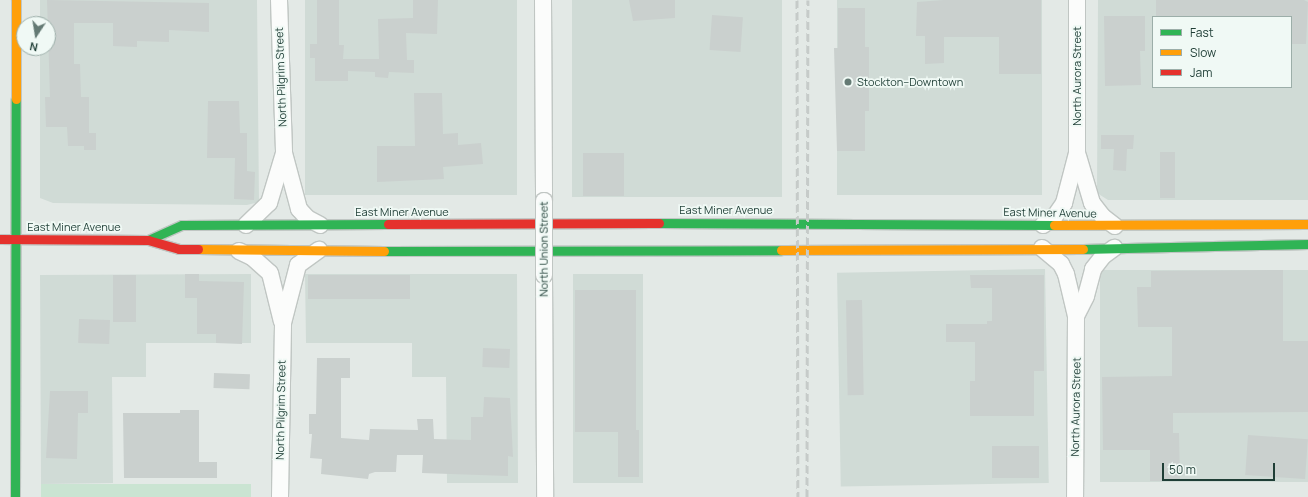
<!DOCTYPE html>
<meta charset="utf-8">
<style>
body{margin:0}
#map{position:relative;width:1308px;height:497px;overflow:hidden;background:#e3e9e6;font-family:Manrope,sans-serif}
div>[style]{position:absolute}
.built>*{inset:0;background:#d0dbd6;transform-origin:0 0}
.green>*{inset:0;background:#cae4d2;transform-origin:0 0}
.building>*{inset:0;background:#cad0ce;transform-origin:0 0}
.roads{filter:drop-shadow(1px 0 #c0c6c3) drop-shadow(-1px 0 #c0c6c3) drop-shadow(0 1px #c0c6c3) drop-shadow(0 -1px #c0c6c3)}
.street>*{height:16px;margin:-8px;padding:0 8px;transform-origin:8px;border-radius:8px;background:#fbfcfb}
.fast>*{height:9px;margin:-4.5px;padding:0 4.5px;transform-origin:4.5px;border-radius:4.5px;background:#30b455}
.slow>*{height:9px;margin:-4.5px;padding:0 4.5px;transform-origin:4.5px;border-radius:4.5px;background:#ff9f0a}
.jam>*{height:9px;margin:-4.5px;padding:0 4.5px;transform-origin:4.5px;border-radius:4.5px;background:#e5322d}
.rail>*{height:3px;margin-top:-1.5px;transform-origin:0;background:repeating-linear-gradient(90deg,#c6cbc9 0 8px,transparent 0 12px)}
.bridges{filter:drop-shadow(1px 0 #c0c6c3) drop-shadow(-1px 0 #c0c6c3) drop-shadow(0 1px #c0c6c3) drop-shadow(0 -1px #c0c6c3)}
.street-bridge>*{height:16px;margin:-8px;padding:0 8px;transform-origin:8px;border-radius:8px;background:#fbfcfb}
.dots>*{width:11px;height:11px;translate:-50% -50%;box-sizing:border-box;border:2px solid #f0f9f5;border-radius:50%}
span{translate:-50% -50%;white-space:nowrap;text-align:center;line-height:1.15;-webkit-text-stroke:3.5px #f0f9f5;paint-order:stroke}
.street-label{font-size:11px;color:#1f3e36}
.poi-label{font-size:11px;color:#1f3e36}
.left{translate:0 -50%;text-align:left}
.legend{position:absolute;left:1152px;top:16px;width:140px;height:72px;box-sizing:border-box;background:#f0f9f5;border:1px solid #9caea9;margin:0;padding:5px 7px;list-style:none;font-size:12px;color:#1f3e36}
.legend li{display:flex;align-items:center;gap:8px;height:20px}
.legend b{width:20px;border:1px solid #9caea9}
.north{position:absolute;left:16px;top:16px;width:40px;height:40px;box-sizing:border-box;background:#f0f9f5;border:1px solid #9caea9;border-radius:50%;rotate:192deg;font-size:11px;font-weight:700;line-height:16px;text-align:center;color:#1f3e36}
.north::after{content:'';display:block;margin:auto;width:14px;height:18px;background:#647a74;clip-path:polygon(50% 0,100% 100%,50% 72%,0 100%)}
.scale{position:absolute;left:1162px;top:463px;width:113px;height:18px;box-sizing:border-box;border:2px solid #1f3e36;border-top:0;padding-left:5px;font-size:12px;line-height:14px;white-space:nowrap;color:#1f3e36;-webkit-text-stroke:3px #f0f9f5;paint-order:stroke}
</style>
<div id="map">
<div class="built">
<div style="clip-path:polygon(40px 0,257px 0,259px 202px,247px 205px,53px 203px,40px 198px,40px 48px,48px 48px,48px 24px,40px 24px)"></div>
<div style="left:305px;top:0;width:212px;height:195px"></div>
<div style="left:572px;top:0;width:210px;height:197px"></div>
<div style="left:837px;top:0;width:205px;height:195px"></div>
<div style="clip-path:polygon(evenodd,1098px 0,1308px 0,1308px 200px,1108px 200px,1097px 193px,1098px 0,1153px 17px,1291px 17px,1291px 87px,1153px 87px,1153px 17px)"></div>
<div style="left:1045px;top:269px;width:214px;height:208px;rotate:89deg"></div>
<div style="left:1100px;top:270px;width:208px;height:212px"></div>
<div style="clip-path:polygon(251px 274px,251px 343px,146px 343px,146px 377px,112px 377px,113px 483px,41px 484px,40px 275px)"></div>
<div style="clip-path:polygon(305px 274px,517px 274px,518px 483px,447px 483px,446px 377px,412px 377px,412px 343px,306px 343px)"></div>
<div style="left:573px;top:274px;width:70px;height:209px"></div>
</div>
<div class="green">
<div style="left:41px;top:484px;width:210px;height:13px"></div>
</div>
<div class="building">
<div style="clip-path:polygon(47px 0,209px 3px,209px 32px,169px 30px,169px 42px,137px 41px,137px 47px,113px 46px,113px 23px,74px 23px,74px 64px,80px 64px,81px 97px,89px 97px,89px 133px,96px 133px,96px 150px,84px 150px,84px 146px,68px 146px,67px 127px,46px 127px,45px 97px,50px 97px)"></div>
<div style="clip-path:polygon(317px 0,339px 0,339px 45px,344px 45px,343px 59px,379px 59px,378px 19px,413px 18px,413px 0,438px 0,437px 34px,406px 33px,407px 60px,414px 60px,414px 73px,389px 72px,388px 78px,375px 77px,375px 72px,348px 71px,348px 81px,315px 81px,315px 58px,310px 58px,310px 44px,317px 44px)"></div>
<div style="clip-path:polygon(629px 0,675px 0,675px 18px,633px 21px)"></div>
<div style="clip-path:polygon(944px 0,1041px 0,1041px 74px,999px 74px,999px 37px,944px 37px,944px 63px,925px 64px,925px 36px,916px 36px,917px 2px)"></div>
<div style="clip-path:polygon(1156px 0,1304px 0,1308px 2px,1306px 44px,1291px 44px,1291px 17px,1156px 17px)"></div>
<div style="clip-path:polygon(838px 8px,865px 8px,865px 47px,869px 47px,869px 111px,865px 111px,865px 151px,837px 151px,834px 48px,838px 48px)"></div>
<div style="left:712px;top:15px;width:31px;height:35px;rotate:4deg"></div>
<div style="clip-path:polygon(1104px 16px,1145px 16px,1145px 51px,1140px 51px,1141px 85px,1105px 86px)"></div>
<div style="clip-path:polygon(414px 93px,442px 93px,443px 134px,458px 133px,458px 145px,481px 143px,483px 164px,443px 167px,444px 179px,377px 182px,377px 146px,415px 146px)"></div>
<div style="clip-path:polygon(208px 101px,239px 101px,240px 133px,247px 133px,247px 171px,255px 172px,254px 200px,234px 199px,235px 158px,207px 158px)"></div>
<div style="clip-path:polygon(1101px 135px,1134px 135px,1133px 149px,1127px 149px,1126px 171px,1113px 170px,1114px 149px,1101px 149px)"></div>
<div style="left:1160px;top:152px;width:15px;height:46px"></div>
<div style="left:583px;top:153px;width:41px;height:43px"></div>
<div style="clip-path:polygon(1283px 270px,1283px 341px,1308px 341px,1308px 412px,1173px 413px,1173px 433px,1179px 433px,1180px 481px,1150px 481px,1150px 450px,1103px 450px,1102px 377px,1172px 376px,1172px 327px,1138px 327px,1137px 287px,1151px 287px,1151px 271px)"></div>
<div style="clip-path:polygon(185px 274px,199px 274px,199px 281px,244px 282px,242px 344px,216px 343px,216px 334px,197px 334px,197px 298px,185px 298px)"></div>
<div style="left:113px;top:275px;width:23px;height:47px"></div>
<div style="left:410px;top:275px;width:24px;height:102px;rotate:90deg"></div>
<div style="clip-path:polygon(970px 275px,1044px 275px,1044px 371px,1034px 371px,1034px 416px,970px 416px,970px 381px,975px 381px,975px 342px,946px 342px,946px 324px,987px 324px,987px 321px,992px 321px,992px 288px,971px 288px)"></div>
<div style="clip-path:polygon(575px 290px,636px 290px,636px 430px,639px 430px,639px 477px,618px 477px,618px 432px,575px 432px)"></div>
<div style="left:862px;top:300px;width:95px;height:16px;rotate:89deg"></div>
<div style="left:79px;top:319px;width:31px;height:24px;rotate:2deg"></div>
<div style="left:483px;top:348px;width:27px;height:19px;rotate:2deg"></div>
<div style="clip-path:polygon(317px 358px,350px 358px,350px 378px,341px 378px,341px 438px,369px 440px,370px 429px,418px 430px,417px 419px,433px 419px,434px 439px,471px 440px,471px 417px,483px 417px,484px 397px,510px 398px,513px 457px,508px 456px,508px 476px,422px 473px,423px 455px,397px 455px,396px 472px,375px 472px,369px 474px,368px 479px,321px 474px,322px 459px,310px 458px,312px 434px,309px 434px,309px 414px,316px 414px)"></div>
<div style="left:214px;top:373px;width:36px;height:15px;rotate:2deg"></div>
<div style="clip-path:polygon(50px 391px,88px 391px,88px 413px,78px 413px,77px 459px,46px 458px)"></div>
<div style="clip-path:polygon(180px 410px,199px 410px,199px 462px,217px 462px,217px 478px,124px 478px,123px 413px,180px 413px)"></div>
<div style="left:1248px;top:435px;width:60px;height:40px;rotate:4deg"></div>
<div style="left:992px;top:446px;width:47px;height:32px"></div>
</div>
<div class="roads">
<div class="street">
<div style="left:279px;top:0;width:153px;rotate:88.1deg"></div>
<div style="left:284px;top:153px;width:58px;rotate:75deg"></div>
<div style="left:299px;top:209px;width:12px;rotate:48deg"></div>
<div style="left:307px;top:218px;width:15px;rotate:28deg"></div>
<div style="left:543px;top:0;width:201px;rotate:89.7deg"></div>
<div style="left:1078px;top:156px;width:49px;rotate:73.4deg"></div>
<div style="left:1092px;top:203px;width:18px;rotate:52deg"></div>
<div style="left:1103px;top:217px;width:15px;rotate:37deg"></div>
<div style="left:246px;top:225px;width:32px;rotate:-44deg"></div>
<div style="left:269px;top:203px;width:52px;rotate:-73.3deg"></div>
<div style="left:1043px;top:225px;width:15px;rotate:-37deg"></div>
<div style="left:1055px;top:216px;width:16px;rotate:-55deg"></div>
<div style="left:1064px;top:203px;width:52px;rotate:-75.4deg"></div>
<div style="left:1077px;top:153px;width:153px;rotate:-90deg"></div>
<div style="left:1042px;top:248px;width:25px;rotate:40deg"></div>
<div style="left:1061px;top:264px;width:11px;rotate:63deg"></div>
<div style="left:1066px;top:274px;width:43px;rotate:76.6deg"></div>
<div style="left:1076px;top:316px;width:181px;rotate:90.3deg"></div>
<div style="left:239px;top:251px;width:14px;rotate:25deg"></div>
<div style="left:252px;top:257px;width:24px;rotate:42deg"></div>
<div style="left:270px;top:273px;width:50px;rotate:76.2deg"></div>
<div style="left:544px;top:275px;width:222px;rotate:89.7deg"></div>
<div style="left:1076px;top:316px;width:22px;rotate:-63deg"></div>
<div style="left:1086px;top:296px;width:28px;rotate:-75deg"></div>
<div style="left:1093px;top:269px;width:16px;rotate:-52deg"></div>
<div style="left:1103px;top:256px;width:14px;rotate:-36deg"></div>
<div style="left:280px;top:497px;width:174px;rotate:-89deg"></div>
<div style="left:283px;top:323px;width:60px;rotate:-75.5deg"></div>
<div style="left:298px;top:265px;width:26px;rotate:-36deg"></div>
</div>
<div class="fast">
<div style="left:659px;top:223px;width:395px;rotate:0.3deg"></div>
<div style="left:148px;top:240px;width:37px;rotate:-24deg"></div>
<div style="left:182px;top:225px;width:206px;rotate:-0.3deg"></div>
<div style="left:1083px;top:249px;width:225px;rotate:-1.3deg"></div>
<div style="left:384px;top:251px;width:397px;rotate:-0.1deg"></div>
<div style="left:15px;top:497px;width:398px;rotate:-89.9deg"></div>
</div>
<div class="slow">
<div style="left:16px;top:99px;width:99px;rotate:-90deg"></div>
<div style="left:1054px;top:225px;width:254px;rotate:-0.2deg"></div>
<div style="left:198px;top:249px;width:186px;rotate:0.6deg"></div>
<div style="left:781px;top:250px;width:302px;rotate:-0.2deg"></div>
</div>
<div class="jam">
<div style="left:388px;top:224px;width:271px;rotate:-0.2deg"></div>
<div style="left:0;top:239px;width:148px;rotate:0.4deg"></div>
<div style="left:148px;top:240px;width:32px;rotate:16deg"></div>
<div style="left:179px;top:249px;width:19px"></div>
</div>
</div>
<div class="rail">
<div style="left:797px;top:0;width:497px;rotate:89.9deg"></div>
<div style="left:807px;top:497px;width:497px;rotate:-89.9deg"></div>
</div>
<div class="bridges">
<div class="street-bridge">
<div style="left:544px;top:201px;width:74px;rotate:90deg"></div>
</div>
</div>
<div class="dots">
<div style="left:848px;top:82px;background:#647a74"></div>
</div>
<div class="street-label">
<span style="left:1077px;top:76px;rotate:-90deg">North Aurora Street</span>
<span style="left:281px;top:77px;rotate:-92deg">North Pilgrim Street</span>
<span style="left:726px;top:210px">East Miner Avenue</span>
<span style="left:402px;top:212px">East Miner Avenue</span>
<span style="left:1050px;top:213px;rotate:1deg">East Miner Avenue</span>
<span style="left:74px;top:227px">East Miner Avenue</span>
<span style="left:544px;top:249px;rotate:-90deg">North Union Street</span>
<span style="left:1076px;top:407px;rotate:-89deg">North Aurora Street</span>
<span style="left:281px;top:410px;rotate:-89deg">North Pilgrim Street</span>
</div>
<div class="poi-label">
<span class="left" style="left:857px;top:82px">Stockton–Downtown</span>
</div>
<ul class="legend">
<li><b style="height:5px;background:#30b455"></b>Fast</li>
<li><b style="height:5px;background:#ff9f0a"></b>Slow</li>
<li><b style="height:5px;background:#e5322d"></b>Jam</li>
</ul>
<div class="north">N</div>
<div class="scale">50 m</div>
</div>
